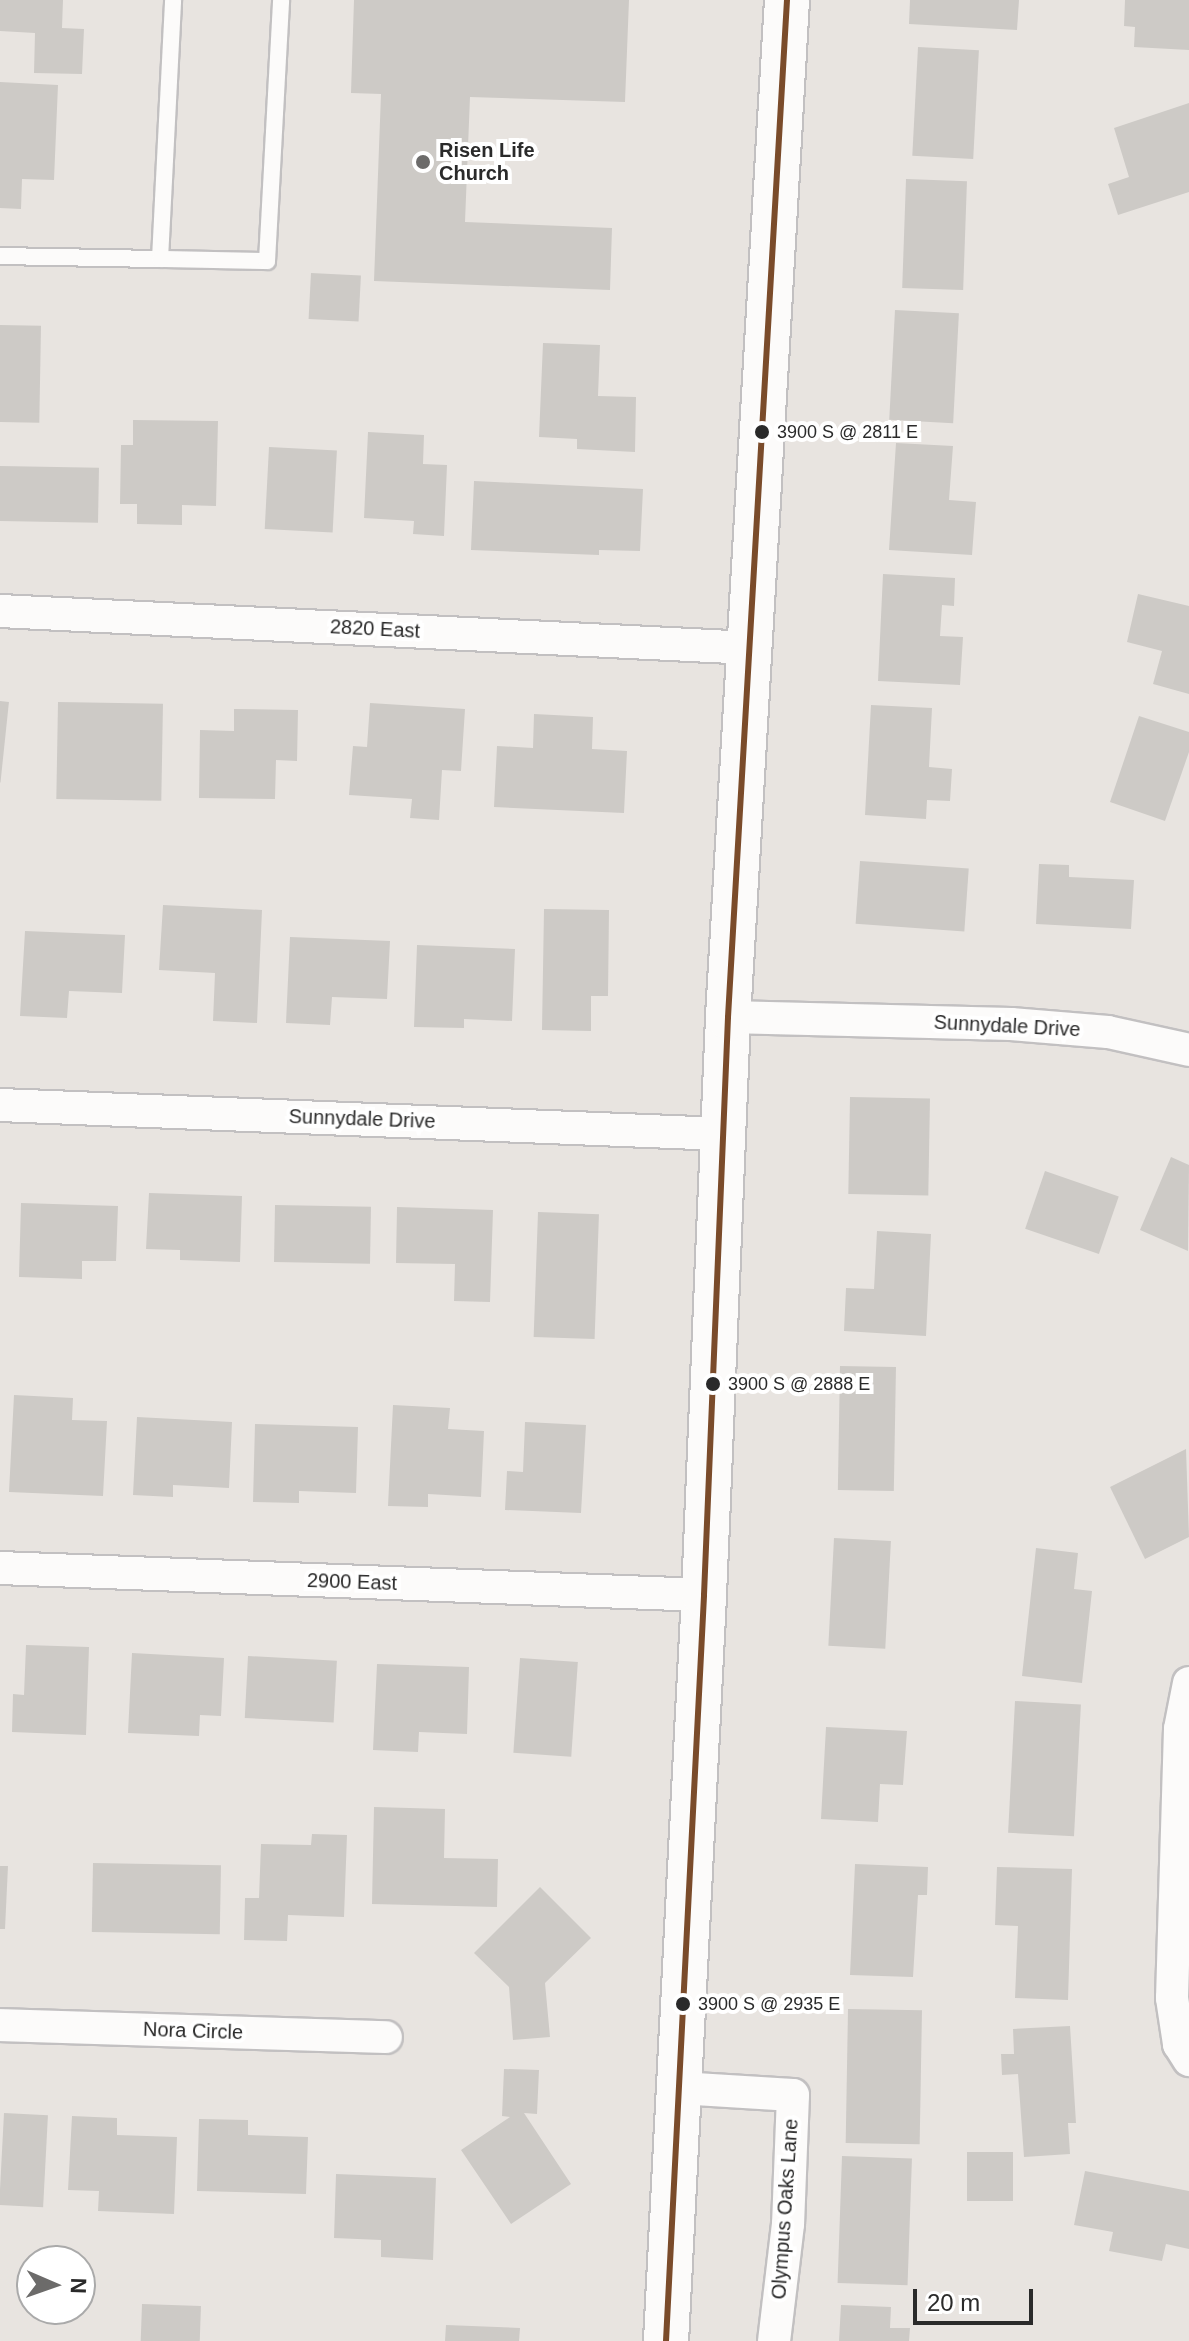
<!DOCTYPE html>
<style>
body{margin:0}
#map{position:relative;width:1189px;height:2341px;overflow:hidden;background:#e8e4e0;font-family:Helvetica,sans-serif}
div>[style]{position:absolute}
.building>*{inset:0;background:#cdcac6;transform-origin:0 0}
.roads{filter:drop-shadow(2px 0 #c2c0c1) drop-shadow(-2px 0 #c2c0c1) drop-shadow(0 2px #c2c0c1) drop-shadow(0 -2px #c2c0c1)}
.service>*{height:16px;margin:-8px;padding:0 8px;transform-origin:8px;border-radius:8px;background:#fcfbfa}
.minor>*{height:32px;margin:-16px;padding:0 16px;transform-origin:16px;border-radius:16px;background:#fcfbfa}
.secondary>*{height:44px;margin:-22px;padding:0 22px;transform-origin:22px;border-radius:22px;background:#fcfbfa}
.bus-1>*{height:6px;margin:-3px;padding:0 3px;transform-origin:3px;border-radius:3px;background:#7a4b2a}
.dots>*{width:22px;height:22px;translate:-50% -50%;box-sizing:border-box;border:4px solid #fff;border-radius:50%}
span{translate:-50% -50%;white-space:nowrap;text-align:center;line-height:1.15;-webkit-text-stroke:8px #fff;paint-order:stroke}
.bus-label{font-size:18px;color:#2a2a2a}
.left{translate:0 -50%;text-align:left}
.poi-label{font-size:20px;color:#2a2a2a;font-weight:700}
.street-label{font-size:20px;color:#2a2a2a}
.north{position:absolute;left:16px;top:2245px;width:80px;height:80px;box-sizing:border-box;background:#fff;border:2px solid #aaa;border-radius:50%;rotate:92deg;font-size:22px;font-weight:700;line-height:32px;text-align:center;color:#2a2a2a}
.north::after{content:'';display:block;margin:auto;width:28px;height:36px;background:#6c6b6a;clip-path:polygon(50% 0,100% 100%,50% 72%,0 100%)}
.scale{position:absolute;left:913px;top:2289px;width:120px;height:36px;box-sizing:border-box;border:4px solid #2a2a2a;border-top:0;padding-left:10px;font-size:24px;line-height:28px;white-space:nowrap;color:#2a2a2a;-webkit-text-stroke:6px #fff;paint-order:stroke}
</style>
<div id="map">
<div class="building">
<div style="clip-path:polygon(0 0,63px 0,62px 28px,84px 29px,82px 74px,34px 73px,35px 33px,0 31px)"></div>
<div style="clip-path:polygon(354px 0,629px 0,625px 102px,470px 97px,465px 222px,612px 228px,610px 290px,374px 281px,381px 94px,351px 93px)"></div>
<div style="clip-path:polygon(910px 0,1019px 0,1017px 30px,909px 24px)"></div>
<div style="clip-path:polygon(1125px 0,1189px 0,1189px 50px,1134px 47px,1135px 27px,1124px 26px)"></div>
<div style="left:918px;top:47px;width:61px;height:109px;rotate:3deg"></div>
<div style="clip-path:polygon(0 82px,58px 85px,54px 180px,22px 179px,21px 209px,0 208px)"></div>
<div style="clip-path:polygon(1189px 103px,1189px 192px,1118px 215px,1108px 184px,1129px 177px,1114px 128px)"></div>
<div style="left:906px;top:179px;width:61px;height:109px;rotate:2deg"></div>
<div style="left:311px;top:273px;width:50px;height:46px;rotate:3deg"></div>
<div style="left:895px;top:310px;width:64px;height:110px;rotate:3deg"></div>
<div style="left:0;top:325px;width:41px;height:97px;rotate:1deg"></div>
<div style="clip-path:polygon(543px 343px,600px 345px,598px 396px,636px 397px,635px 452px,577px 449px,577px 439px,539px 437px)"></div>
<div style="clip-path:polygon(133px 420px,218px 421px,216px 506px,182px 505px,182px 525px,137px 524px,137px 504px,120px 504px,121px 445px,133px 445px)"></div>
<div style="clip-path:polygon(368px 432px,424px 435px,423px 464px,447px 465px,444px 536px,413px 534px,414px 521px,364px 518px)"></div>
<div style="clip-path:polygon(896px 443px,953px 446px,949px 500px,976px 502px,972px 555px,889px 550px)"></div>
<div style="left:269px;top:447px;width:68px;height:82px;rotate:3deg"></div>
<div style="left:0;top:466px;width:99px;height:55px;rotate:1deg"></div>
<div style="clip-path:polygon(474px 481px,643px 489px,640px 551px,599px 550px,599px 555px,471px 550px)"></div>
<div style="clip-path:polygon(883px 574px,955px 578px,954px 606px,942px 605px,940px 636px,963px 637px,960px 685px,878px 681px)"></div>
<div style="clip-path:polygon(1138px 594px,1189px 606px,1189px 694px,1153px 684px,1162px 651px,1127px 642px)"></div>
<div style="left:0;top:701px;width:9px;height:81px;rotate:6deg"></div>
<div style="left:58px;top:702px;width:105px;height:97px;rotate:1deg"></div>
<div style="clip-path:polygon(370px 703px,465px 709px,461px 771px,442px 770px,439px 820px,410px 818px,412px 799px,349px 795px,353px 746px,367px 747px)"></div>
<div style="clip-path:polygon(871px 705px,932px 708px,929px 767px,952px 769px,950px 801px,927px 800px,926px 819px,865px 815px)"></div>
<div style="clip-path:polygon(234px 709px,298px 710px,297px 761px,276px 760px,275px 799px,199px 798px,200px 730px,234px 731px)"></div>
<div style="clip-path:polygon(534px 714px,593px 717px,592px 749px,627px 751px,624px 813px,494px 807px,497px 746px,533px 748px)"></div>
<div style="clip-path:polygon(1139px 716px,1189px 732px,1189px 752px,1165px 821px,1110px 802px)"></div>
<div style="left:860px;top:861px;width:109px;height:63px;rotate:4deg"></div>
<div style="clip-path:polygon(1039px 864px,1069px 865px,1069px 877px,1134px 880px,1131px 929px,1036px 924px)"></div>
<div style="clip-path:polygon(163px 905px,262px 910px,257px 1023px,213px 1021px,215px 973px,159px 970px)"></div>
<div style="clip-path:polygon(544px 909px,609px 910px,608px 996px,591px 996px,591px 1031px,542px 1030px)"></div>
<div style="clip-path:polygon(25px 931px,125px 935px,122px 993px,69px 991px,67px 1018px,20px 1016px)"></div>
<div style="clip-path:polygon(290px 937px,390px 941px,387px 999px,332px 997px,330px 1025px,286px 1023px)"></div>
<div style="clip-path:polygon(417px 945px,515px 949px,512px 1021px,464px 1019px,464px 1028px,414px 1027px)"></div>
<div style="left:850px;top:1097px;width:80px;height:97px;rotate:1deg"></div>
<div style="clip-path:polygon(1171px 1157px,1189px 1165px,1188px 1251px,1140px 1230px)"></div>
<div style="left:1045px;top:1171px;width:78px;height:61px;rotate:19deg"></div>
<div style="clip-path:polygon(149px 1193px,242px 1196px,240px 1262px,180px 1260px,180px 1250px,146px 1249px)"></div>
<div style="clip-path:polygon(21px 1203px,118px 1206px,116px 1261px,82px 1261px,82px 1279px,19px 1277px)"></div>
<div style="left:275px;top:1205px;width:96px;height:57px;rotate:1deg"></div>
<div style="clip-path:polygon(397px 1207px,493px 1210px,490px 1302px,454px 1301px,455px 1264px,396px 1263px)"></div>
<div style="left:538px;top:1212px;width:61px;height:125px;rotate:2deg"></div>
<div style="clip-path:polygon(877px 1231px,931px 1234px,926px 1336px,844px 1331px,846px 1288px,874px 1289px)"></div>
<div style="left:840px;top:1366px;width:56px;height:124px;rotate:1deg"></div>
<div style="clip-path:polygon(14px 1395px,73px 1398px,72px 1420px,107px 1421px,103px 1496px,9px 1492px)"></div>
<div style="clip-path:polygon(393px 1405px,450px 1408px,448px 1429px,484px 1431px,481px 1497px,428px 1494px,428px 1507px,388px 1506px)"></div>
<div style="clip-path:polygon(137px 1417px,232px 1422px,229px 1488px,173px 1485px,173px 1497px,133px 1495px)"></div>
<div style="clip-path:polygon(525px 1422px,586px 1425px,581px 1513px,505px 1510px,507px 1471px,523px 1472px)"></div>
<div style="clip-path:polygon(255px 1424px,358px 1427px,356px 1493px,299px 1491px,299px 1503px,253px 1502px)"></div>
<div style="clip-path:polygon(1186px 1449px,1189px 1537px,1145px 1559px,1110px 1487px)"></div>
<div style="left:834px;top:1538px;width:57px;height:108px;rotate:3deg"></div>
<div style="clip-path:polygon(1036px 1548px,1078px 1553px,1074px 1589px,1092px 1591px,1082px 1683px,1022px 1676px)"></div>
<div style="clip-path:polygon(26px 1645px,89px 1647px,86px 1735px,12px 1732px,13px 1694px,24px 1695px)"></div>
<div style="clip-path:polygon(132px 1653px,224px 1658px,221px 1716px,200px 1715px,199px 1736px,128px 1733px)"></div>
<div style="left:248px;top:1656px;width:89px;height:62px;rotate:3deg"></div>
<div style="left:520px;top:1658px;width:58px;height:95px;rotate:4deg"></div>
<div style="clip-path:polygon(377px 1664px,469px 1667px,467px 1734px,419px 1732px,418px 1752px,373px 1750px)"></div>
<div style="left:1015px;top:1701px;width:66px;height:132px;rotate:3deg"></div>
<div style="clip-path:polygon(826px 1727px,907px 1731px,903px 1785px,880px 1784px,878px 1822px,821px 1819px)"></div>
<div style="clip-path:polygon(374px 1807px,445px 1809px,444px 1858px,498px 1859px,497px 1907px,372px 1904px)"></div>
<div style="clip-path:polygon(312px 1834px,347px 1835px,344px 1917px,288px 1915px,287px 1941px,244px 1940px,245px 1898px,259px 1898px,261px 1844px,311px 1845px)"></div>
<div style="left:93px;top:1863px;width:128px;height:69px;rotate:1deg"></div>
<div style="clip-path:polygon(855px 1864px,928px 1867px,927px 1895px,918px 1895px,913px 1977px,850px 1975px)"></div>
<div style="clip-path:polygon(0 1866px,8px 1866px,5px 1929px,0 1929px)"></div>
<div style="clip-path:polygon(997px 1867px,1072px 1869px,1068px 2000px,1015px 1998px,1018px 1926px,995px 1925px)"></div>
<div style="clip-path:polygon(540px 1887px,591px 1938px,545px 1983px,550px 2037px,513px 2040px,509px 1987px,474px 1953px)"></div>
<div style="left:848px;top:2009px;width:74px;height:134px;rotate:1deg"></div>
<div style="clip-path:polygon(1070px 2026px,1076px 2123px,1068px 2123px,1070px 2154px,1024px 2157px,1018px 2074px,1002px 2075px,1001px 2054px,1014px 2054px,1013px 2029px)"></div>
<div style="clip-path:polygon(504px 2069px,539px 2070px,537px 2114px,524px 2113px,571px 2184px,511px 2224px,461px 2150px,510px 2117px,502px 2116px)"></div>
<div style="left:4px;top:2113px;width:44px;height:92px;rotate:3deg"></div>
<div style="clip-path:polygon(72px 2116px,117px 2118px,117px 2135px,177px 2137px,174px 2214px,98px 2211px,99px 2191px,68px 2190px)"></div>
<div style="clip-path:polygon(199px 2119px,248px 2120px,248px 2135px,308px 2137px,306px 2194px,197px 2191px)"></div>
<div style="left:1013px;top:2152px;width:49px;height:46px;rotate:90deg"></div>
<div style="left:842px;top:2156px;width:70px;height:127px;rotate:2deg"></div>
<div style="clip-path:polygon(1085px 2171px,1189px 2191px,1189px 2249px,1166px 2244px,1162px 2261px,1109px 2251px,1113px 2232px,1074px 2225px)"></div>
<div style="clip-path:polygon(336px 2174px,436px 2178px,433px 2260px,381px 2257px,381px 2240px,334px 2238px)"></div>
<div style="left:142px;top:2304px;width:59px;height:37px;rotate:2deg"></div>
<div style="clip-path:polygon(841px 2305px,891px 2307px,890px 2328px,910px 2328px,909px 2341px,839px 2341px)"></div>
<div style="clip-path:polygon(446px 2325px,520px 2328px,519px 2341px,445px 2341px)"></div>
</div>
<div class="roads">
<div class="service">
<div style="left:0;top:256px;width:160px;rotate:1.1deg"></div>
<div style="left:160px;top:259px;width:259px;rotate:-87.1deg"></div>
<div style="left:160px;top:259px;width:107px;rotate:1.1deg"></div>
<div style="left:267px;top:261px;width:261px;rotate:-86.9deg"></div>
</div>
<div class="minor">
<div style="left:0;top:611px;width:751px;rotate:2.82deg"></div>
<div style="left:728px;top:1017px;width:283px;rotate:1.4deg"></div>
<div style="left:1011px;top:1024px;width:97px;rotate:4.7deg"></div>
<div style="left:1108px;top:1032px;width:83px;rotate:12.5deg"></div>
<div style="left:0;top:1105px;width:724px;rotate:2.3deg"></div>
<div style="left:0;top:1568px;width:705px;rotate:2.2deg"></div>
<div style="left:1189px;top:1683px;width:47px;rotate:101.1deg"></div>
<div style="left:1180px;top:1729px;width:269px;rotate:91.7deg"></div>
<div style="left:1172px;top:1998px;width:47px;rotate:81.3deg"></div>
<div style="left:1179px;top:2044px;width:19px;rotate:58deg"></div>
<div style="left:0;top:2025px;width:386px;rotate:1.8deg"></div>
<div style="left:679px;top:2088px;width:114px;rotate:3.5deg"></div>
<div style="left:793px;top:2095px;width:129px;rotate:92.2deg"></div>
<div style="left:788px;top:2224px;width:118px;rotate:96.8deg"></div>
</div>
<div class="secondary">
<div style="left:666px;top:2341px;width:747px;rotate:-87.08deg"></div>
<div style="left:704px;top:1595px;width:578px;rotate:-87.62deg"></div>
<div style="left:728px;top:1017px;width:1019px;rotate:-86.68deg"></div>
</div>
</div>
<div class="bus-1">
<div style="left:666px;top:2341px;width:747px;rotate:-87.08deg"></div>
<div style="left:704px;top:1595px;width:578px;rotate:-87.62deg"></div>
<div style="left:728px;top:1017px;width:1019px;rotate:-86.68deg"></div>
</div>
<div class="dots">
<div style="left:423px;top:162px;background:#6c6b6a"></div>
<div style="left:762px;top:432px;background:#2a2a2a"></div>
<div style="left:713px;top:1384px;background:#2a2a2a"></div>
<div style="left:683px;top:2004px;background:#2a2a2a"></div>
</div>
<div class="bus-label">
<span class="left" style="left:777px;top:432px">3900 S @ 2811 E</span>
<span class="left" style="left:728px;top:1384px">3900 S @ 2888 E</span>
<span class="left" style="left:698px;top:2004px">3900 S @ 2935 E</span>
</div>
<div class="poi-label">
<span class="left" style="left:439px;top:162px">Risen Life<br>Church</span>
</div>
<div class="street-label">
<span style="left:375px;top:629px;rotate:3deg">2820 East</span>
<span style="left:1007px;top:1026px;rotate:3deg">Sunnydale Drive</span>
<span style="left:362px;top:1119px;rotate:2deg">Sunnydale Drive</span>
<span style="left:352px;top:1582px;rotate:2deg">2900 East</span>
<span style="left:193px;top:2031px;rotate:2deg">Nora Circle</span>
<span style="left:785px;top:2209px;rotate:-86deg">Olympus Oaks Lane</span>
</div>
<div class="north">N</div>
<div class="scale">20 m</div>
</div>
